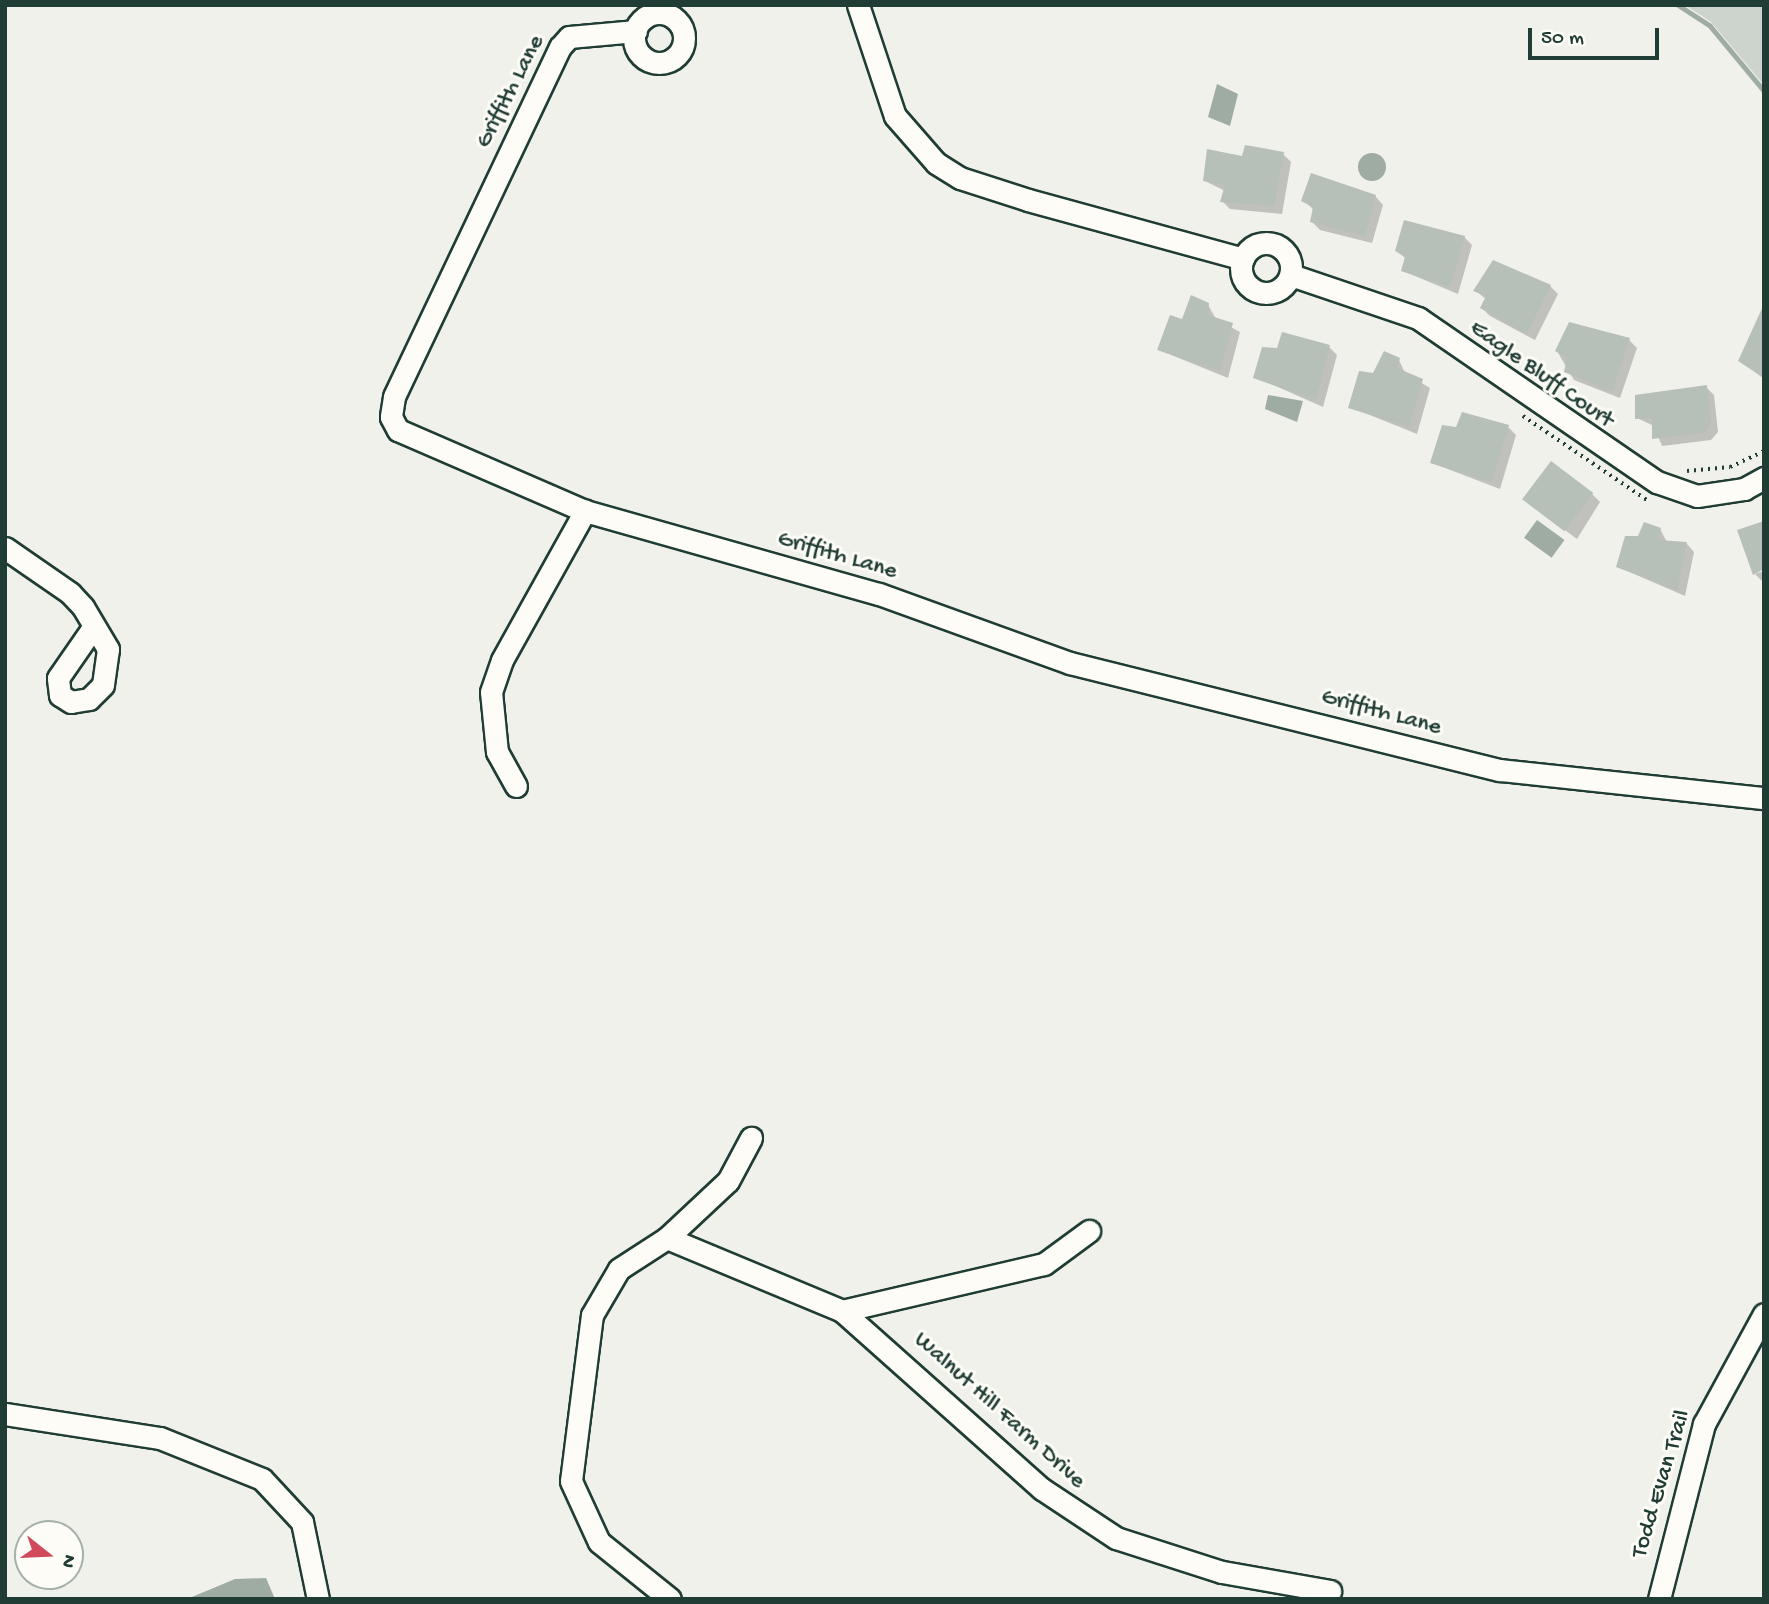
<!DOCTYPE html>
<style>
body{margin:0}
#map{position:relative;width:1769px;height:1604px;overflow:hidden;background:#f0f1eb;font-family:"Gochi Hand",sans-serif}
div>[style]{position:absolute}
.green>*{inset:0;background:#cdd3cd}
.water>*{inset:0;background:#9faca4;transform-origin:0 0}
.round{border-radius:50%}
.shadow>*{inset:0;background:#0003}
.stream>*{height:5px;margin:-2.5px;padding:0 2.5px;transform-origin:2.5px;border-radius:2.5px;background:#9faca4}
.building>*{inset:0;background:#b6bfb8;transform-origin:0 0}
.path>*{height:3.5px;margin-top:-1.75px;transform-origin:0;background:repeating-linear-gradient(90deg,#1f3d34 0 2px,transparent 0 7px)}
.roads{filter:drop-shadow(2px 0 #1f3d34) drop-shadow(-2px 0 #1f3d34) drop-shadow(0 2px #1f3d34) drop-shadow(0 -2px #1f3d34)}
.minor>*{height:21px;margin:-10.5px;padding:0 10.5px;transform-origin:10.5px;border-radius:10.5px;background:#fdfcf7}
.minor>.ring{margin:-10.5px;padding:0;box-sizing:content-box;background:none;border:21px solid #fdfcf7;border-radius:50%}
span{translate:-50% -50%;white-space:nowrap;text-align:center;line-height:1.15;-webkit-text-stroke:6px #fdfcf7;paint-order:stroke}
.street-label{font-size:24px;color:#1f3d34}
.frame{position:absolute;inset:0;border:7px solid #1f3d34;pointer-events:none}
.north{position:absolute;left:14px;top:1520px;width:70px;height:70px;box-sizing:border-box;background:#fdfcf7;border:2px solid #a4b0a9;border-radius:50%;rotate:108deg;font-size:19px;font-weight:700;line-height:28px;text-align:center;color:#1f3d34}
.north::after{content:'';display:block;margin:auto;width:24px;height:32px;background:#d1495b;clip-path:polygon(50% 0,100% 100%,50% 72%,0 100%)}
.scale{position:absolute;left:1528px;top:28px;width:131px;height:32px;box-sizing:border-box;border:4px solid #1f3d34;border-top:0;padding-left:9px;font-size:21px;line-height:24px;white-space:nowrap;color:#1f3d34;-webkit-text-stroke:5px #fdfcf7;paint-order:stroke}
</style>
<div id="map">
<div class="green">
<div style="clip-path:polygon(1685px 5px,1764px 5px,1764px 85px,1711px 22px)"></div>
</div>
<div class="water">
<div style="clip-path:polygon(1217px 84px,1238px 94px,1230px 126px,1208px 117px)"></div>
<div class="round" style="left:1358px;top:153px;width:28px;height:28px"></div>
<div style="clip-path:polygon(1268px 395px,1303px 401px,1297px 422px,1265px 409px)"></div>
<div style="left:1537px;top:520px;width:34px;height:22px;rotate:36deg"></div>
<div style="clip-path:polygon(266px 1578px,275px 1599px,187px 1599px,235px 1579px)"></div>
</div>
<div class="shadow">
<div style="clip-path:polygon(1283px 154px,1291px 162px,1282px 214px,1230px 209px,1222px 201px,1225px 191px,1205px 181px)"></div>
<div style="clip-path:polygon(1375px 196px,1383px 205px,1372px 243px,1320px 230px,1312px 222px,1314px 210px,1303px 200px)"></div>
<div style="clip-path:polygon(1464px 237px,1472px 245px,1458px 294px,1403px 271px,1406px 259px,1397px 250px)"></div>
<div style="clip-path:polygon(1550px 286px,1558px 294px,1535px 340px,1490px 316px,1482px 308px,1487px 300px,1476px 291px)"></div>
<div style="clip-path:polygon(1208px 305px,1216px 319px,1240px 332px,1228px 378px,1159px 350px)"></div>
<div style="clip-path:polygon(1764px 308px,1764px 379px,1740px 360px)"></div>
<div style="clip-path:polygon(1629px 340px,1637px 348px,1620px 398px,1574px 380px,1557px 351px)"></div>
<div style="clip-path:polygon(1329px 347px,1337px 355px,1323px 407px,1255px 377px)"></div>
<div style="clip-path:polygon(1399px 360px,1405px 373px,1430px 388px,1417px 434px,1350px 407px)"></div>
<div style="clip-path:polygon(1706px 387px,1714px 395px,1718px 432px,1711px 440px,1662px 446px,1654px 426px,1637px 418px)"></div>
<div style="clip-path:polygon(1508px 427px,1516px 435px,1500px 489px,1432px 463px)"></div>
<div style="clip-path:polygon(1592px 494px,1600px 502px,1577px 539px,1523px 499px)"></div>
<div style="clip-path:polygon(1660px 529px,1667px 542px,1687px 544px,1694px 552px,1685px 596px,1618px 567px)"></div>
<div style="clip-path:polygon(1764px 571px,1764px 581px,1763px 582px,1755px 574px)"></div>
</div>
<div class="stream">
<div style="left:1678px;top:5px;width:38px;rotate:33deg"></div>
<div style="left:1710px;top:26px;width:85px;rotate:50.3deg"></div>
</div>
<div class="building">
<div style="clip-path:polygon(1245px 145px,1284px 152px,1274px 206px,1220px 202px,1225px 185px,1203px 181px,1207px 149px,1242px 156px)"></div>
<div style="clip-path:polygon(1311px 173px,1376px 195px,1365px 236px,1310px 222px,1313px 207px,1301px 201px)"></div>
<div style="clip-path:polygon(1404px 220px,1465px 236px,1450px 287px,1401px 271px,1405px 257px,1395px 251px)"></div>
<div style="clip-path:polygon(1493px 260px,1551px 285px,1527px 334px,1480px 308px,1486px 296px,1473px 291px)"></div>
<div style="clip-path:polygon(1191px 295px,1209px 303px,1208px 315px,1233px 323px,1220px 371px,1157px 350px,1170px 315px,1182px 319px)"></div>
<div style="clip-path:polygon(1764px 304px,1764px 372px,1761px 376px,1738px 361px)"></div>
<div style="clip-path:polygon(1569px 322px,1630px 338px,1612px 391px,1564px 372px,1567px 357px,1555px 351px)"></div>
<div style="clip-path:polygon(1282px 332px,1330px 345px,1316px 400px,1253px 378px,1262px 347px,1277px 348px)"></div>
<div style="clip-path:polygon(1384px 351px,1400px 358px,1397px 368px,1423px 379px,1409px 427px,1348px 408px,1359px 371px,1373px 373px)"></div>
<div style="clip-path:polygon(1707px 385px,1711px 423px,1703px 433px,1652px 439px,1652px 418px,1635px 419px,1635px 395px)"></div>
<div style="clip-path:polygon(1462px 412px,1509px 425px,1492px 482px,1430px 463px,1442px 425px,1456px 427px)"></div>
<div style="left:1551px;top:461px;width:53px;height:48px;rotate:37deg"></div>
<div style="clip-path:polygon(1764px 521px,1764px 569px,1753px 575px,1737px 530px)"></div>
<div style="clip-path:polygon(1644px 522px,1661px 528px,1658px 540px,1687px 542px,1677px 590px,1616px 567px,1625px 536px,1638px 536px)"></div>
</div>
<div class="path">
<div style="left:1523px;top:416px;width:150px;rotate:34.1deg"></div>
<div style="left:1687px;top:471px;width:43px;rotate:-5.3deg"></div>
<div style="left:1730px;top:467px;width:38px;rotate:-25deg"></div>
</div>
<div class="roads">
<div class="minor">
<div style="left:858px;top:5px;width:117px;rotate:71.6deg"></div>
<div style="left:895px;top:116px;width:62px;rotate:48.9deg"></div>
<div style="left:936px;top:163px;width:28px;rotate:32deg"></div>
<div style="left:960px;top:178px;width:71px;rotate:17.9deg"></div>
<div style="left:1028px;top:200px;width:223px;rotate:15.3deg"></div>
<div class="ring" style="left:634px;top:13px;width:29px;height:29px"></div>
<div style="left:636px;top:31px;width:67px;rotate:174.9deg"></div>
<div style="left:569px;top:37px;width:13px;rotate:132deg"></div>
<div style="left:560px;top:47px;width:387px;rotate:115.4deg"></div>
<div style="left:394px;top:397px;width:20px;rotate:99deg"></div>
<div style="left:391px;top:417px;width:15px;rotate:62deg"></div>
<div style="left:398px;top:430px;width:204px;rotate:23.4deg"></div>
<div style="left:585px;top:511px;width:305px;rotate:15.8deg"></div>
<div style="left:879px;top:594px;width:203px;rotate:19.9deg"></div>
<div style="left:1070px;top:663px;width:443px;rotate:14deg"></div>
<div style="left:1500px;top:770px;width:265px;rotate:6.1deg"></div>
<div class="ring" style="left:1241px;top:243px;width:29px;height:29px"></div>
<div style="left:1291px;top:275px;width:134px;rotate:18.7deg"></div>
<div style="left:1418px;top:318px;width:290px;rotate:34.5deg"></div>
<div style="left:1657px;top:482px;width:42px;rotate:19.3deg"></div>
<div style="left:1697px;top:496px;width:48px;rotate:-8.5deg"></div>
<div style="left:1744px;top:489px;width:23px;rotate:-29deg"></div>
<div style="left:5px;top:548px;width:79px;rotate:34.7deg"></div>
<div style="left:70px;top:593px;width:19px;rotate:47deg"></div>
<div style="left:83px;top:607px;width:49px;rotate:59.2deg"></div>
<div style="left:108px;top:649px;width:36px;rotate:98deg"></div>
<div style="left:103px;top:685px;width:20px;rotate:135deg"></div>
<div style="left:89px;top:699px;width:18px;rotate:171deg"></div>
<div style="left:71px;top:702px;width:13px;rotate:-148deg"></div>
<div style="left:60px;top:695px;width:17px;rotate:-97deg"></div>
<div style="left:58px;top:678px;width:63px;rotate:-55.3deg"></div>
<div style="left:516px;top:786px;width:39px;rotate:-119deg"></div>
<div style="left:497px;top:752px;width:60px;rotate:-95.7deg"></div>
<div style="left:491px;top:692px;width:34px;rotate:-71deg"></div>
<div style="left:502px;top:660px;width:171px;rotate:-60.9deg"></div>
<div style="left:667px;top:1238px;width:190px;rotate:22.6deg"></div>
<div style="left:842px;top:1311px;width:268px;rotate:41.7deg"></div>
<div style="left:1042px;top:1489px;width:89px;rotate:33.5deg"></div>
<div style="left:1116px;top:1538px;width:111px;rotate:17.8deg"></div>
<div style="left:1222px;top:1572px;width:110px;rotate:10deg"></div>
<div style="left:842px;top:1311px;width:207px;rotate:-13.1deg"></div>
<div style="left:1044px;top:1264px;width:56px;rotate:-36.3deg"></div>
<div style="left:5px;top:1414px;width:157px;rotate:8.8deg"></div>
<div style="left:160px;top:1438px;width:110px;rotate:21.9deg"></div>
<div style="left:262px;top:1479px;width:59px;rotate:47.1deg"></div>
<div style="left:302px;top:1522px;width:79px;rotate:78.3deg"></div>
<div style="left:670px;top:1599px;width:91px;rotate:-141.2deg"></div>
<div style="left:599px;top:1542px;width:67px;rotate:-114.7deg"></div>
<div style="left:571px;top:1481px;width:167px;rotate:-82.8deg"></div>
<div style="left:592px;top:1315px;width:53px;rotate:-59.6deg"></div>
<div style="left:619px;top:1269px;width:57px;rotate:-32.9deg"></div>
<div style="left:667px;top:1238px;width:83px;rotate:-43.1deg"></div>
<div style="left:728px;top:1181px;width:49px;rotate:-61.9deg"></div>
<div style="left:1659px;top:1599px;width:181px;rotate:-75.6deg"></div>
<div style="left:1704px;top:1424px;width:125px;rotate:-61.4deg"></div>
</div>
</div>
<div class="street-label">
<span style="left:511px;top:92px;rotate:-63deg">Griffith Lane</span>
<span style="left:1541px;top:375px;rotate:35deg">Eagle Bluff Court</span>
<span style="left:837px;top:556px;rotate:16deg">Griffith Lane</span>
<span style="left:1381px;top:713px;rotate:15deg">Griffith Lane</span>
<span style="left:999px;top:1411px;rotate:42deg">Walnut Hill Farm Drive</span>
<span style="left:1662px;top:1484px;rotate:-73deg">Todd Evan Trail</span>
</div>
<div class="frame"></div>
<div class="north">N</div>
<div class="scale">50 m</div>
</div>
